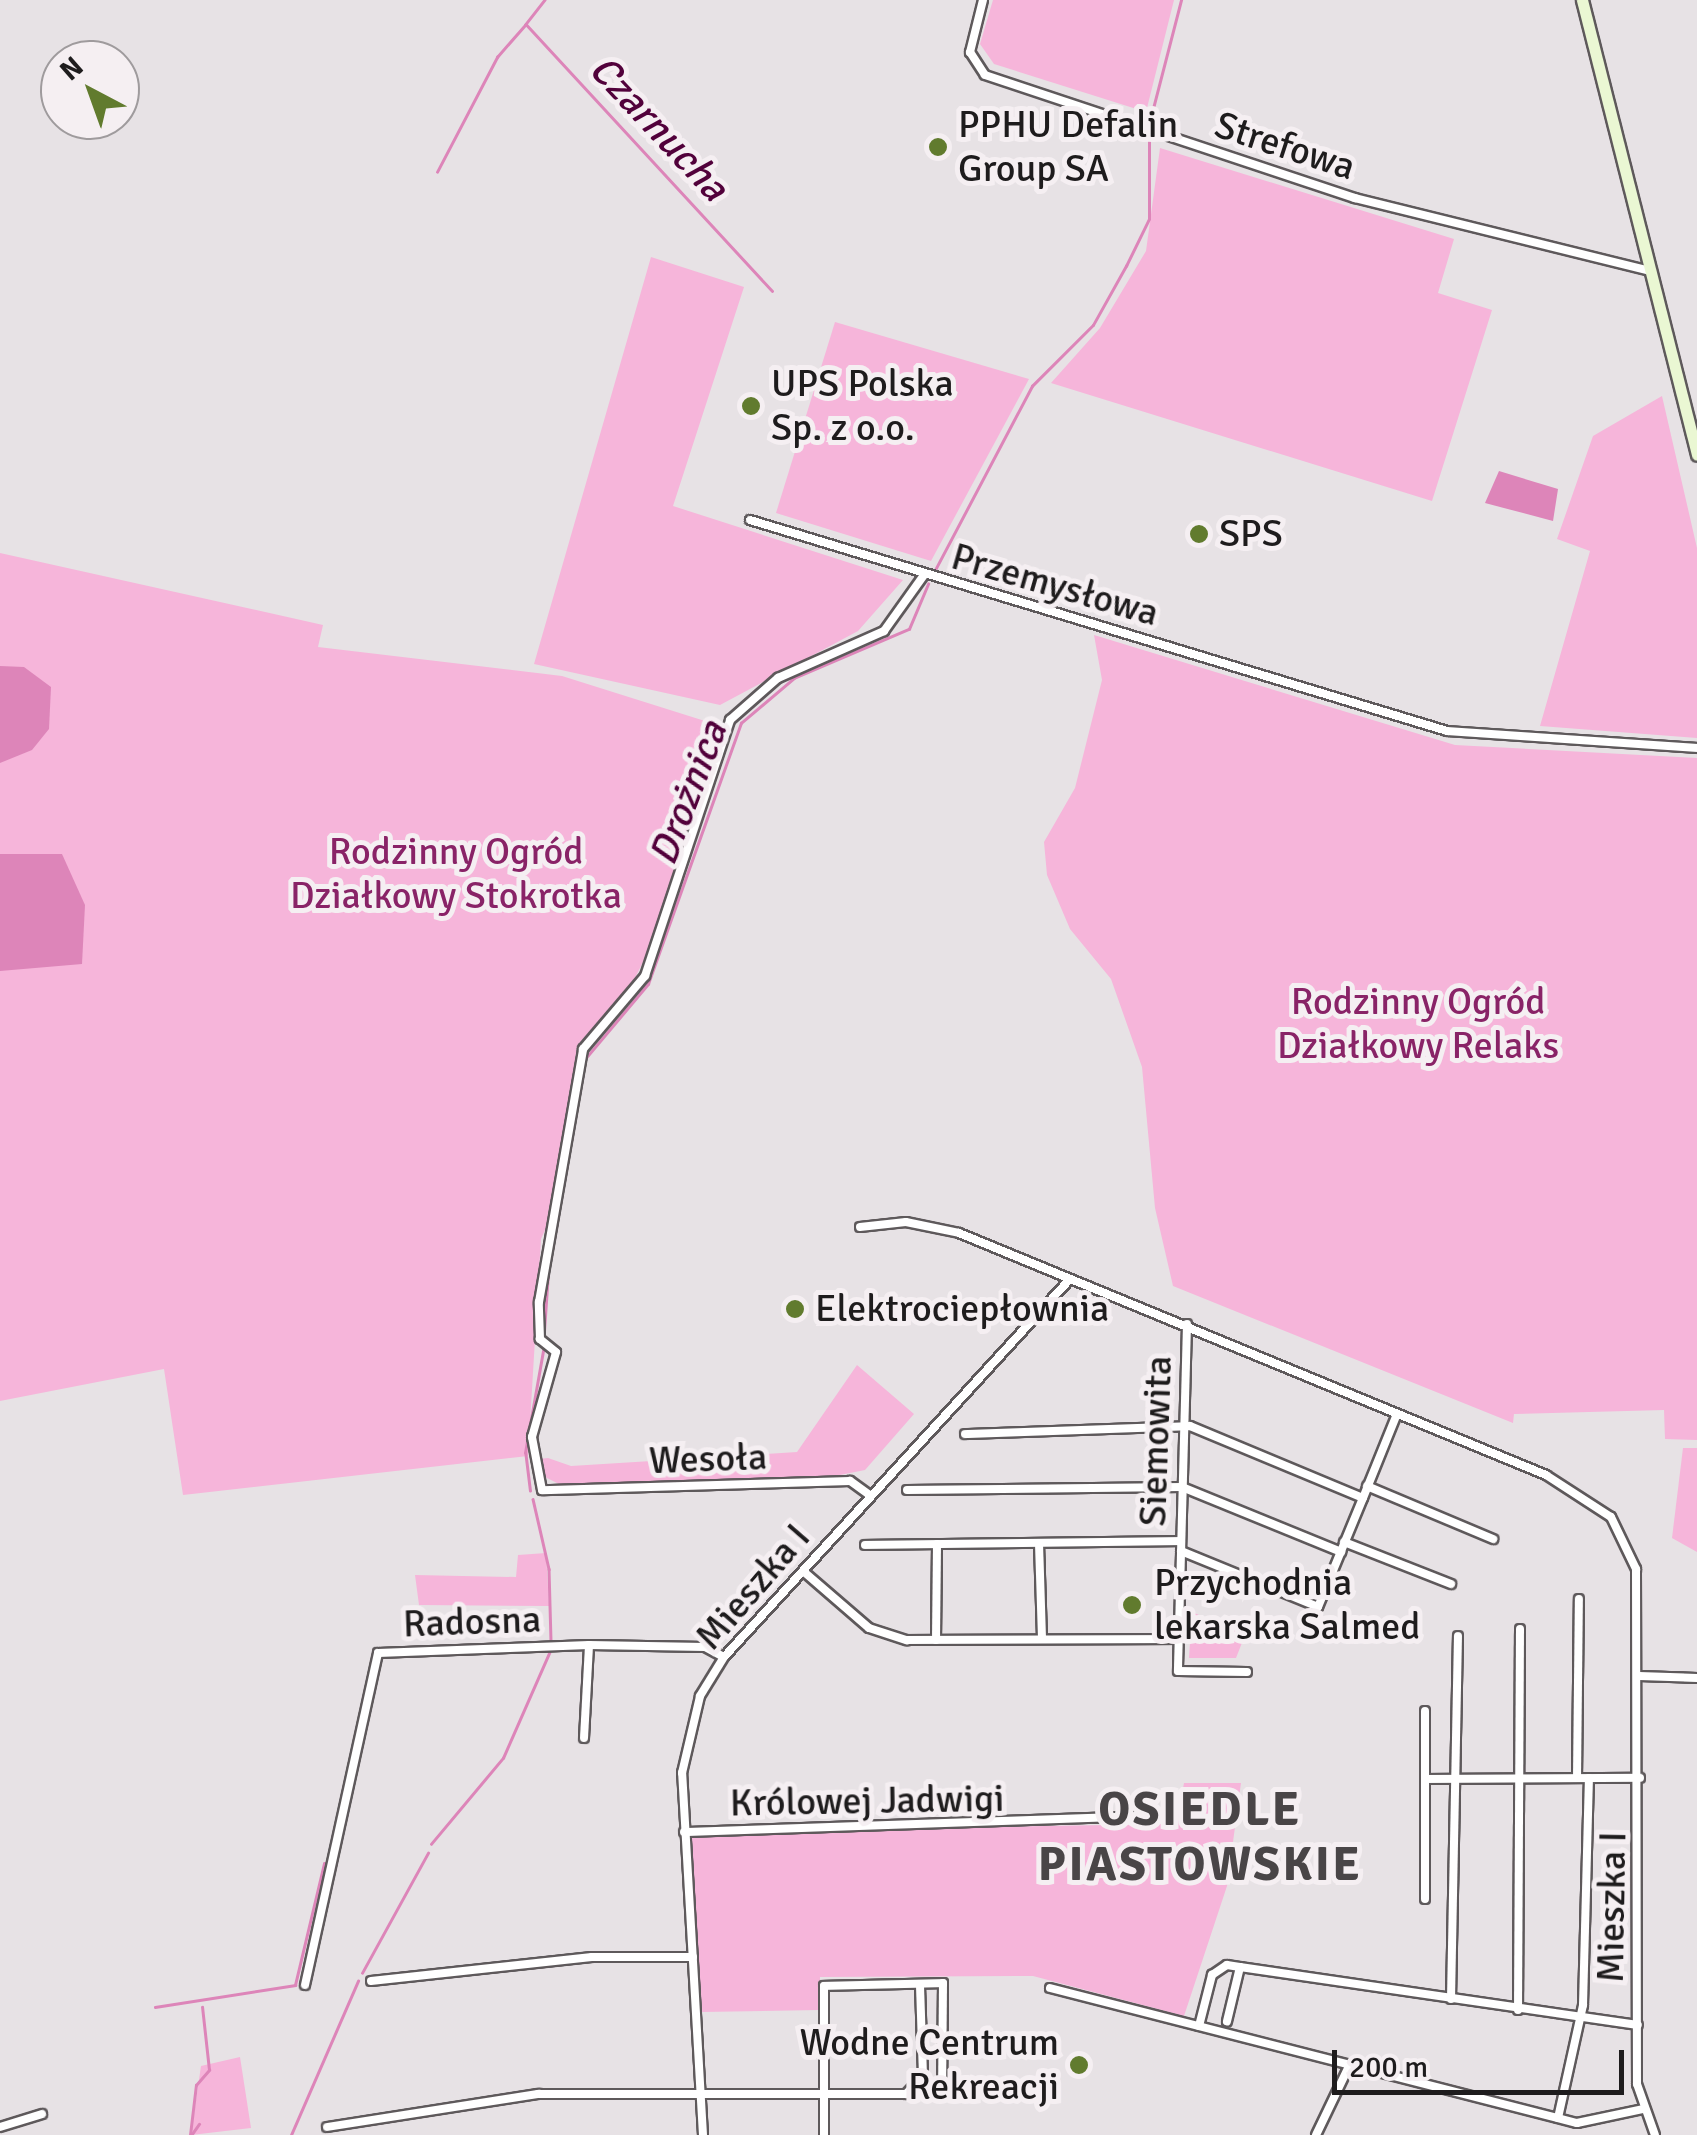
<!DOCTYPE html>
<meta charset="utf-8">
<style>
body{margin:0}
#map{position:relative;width:1697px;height:2135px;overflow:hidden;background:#e7e2e5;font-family:Signika,sans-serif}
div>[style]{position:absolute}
.green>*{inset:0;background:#f6b5da}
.water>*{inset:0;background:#dd85b9}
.stream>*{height:2.5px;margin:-1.25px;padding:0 1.25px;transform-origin:1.25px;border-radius:1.25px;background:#dd85b9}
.roads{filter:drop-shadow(2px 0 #5e595b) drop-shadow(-2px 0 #5e595b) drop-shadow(0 2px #5e595b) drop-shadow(0 -2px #5e595b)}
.minor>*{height:8px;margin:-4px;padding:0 4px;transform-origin:4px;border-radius:4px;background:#fff}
.secondary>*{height:11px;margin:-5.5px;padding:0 5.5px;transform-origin:5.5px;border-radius:5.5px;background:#eaf7d3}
.dots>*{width:28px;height:28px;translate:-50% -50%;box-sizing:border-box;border:5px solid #f5eff2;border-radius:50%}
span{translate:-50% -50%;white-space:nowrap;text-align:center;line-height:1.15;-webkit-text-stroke:10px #f5eff2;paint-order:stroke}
.poi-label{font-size:38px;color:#1e1c1d}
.left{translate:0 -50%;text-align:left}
.right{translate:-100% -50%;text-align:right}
.street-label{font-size:38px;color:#1e1c1d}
.park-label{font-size:38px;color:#892367}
.water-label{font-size:40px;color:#52013b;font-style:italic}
.district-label{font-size:48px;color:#494547;font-weight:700;letter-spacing:2.5px}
.north{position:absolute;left:40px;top:40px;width:100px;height:100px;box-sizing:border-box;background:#f5eff2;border:2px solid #9f9b9d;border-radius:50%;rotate:319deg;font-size:28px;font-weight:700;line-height:40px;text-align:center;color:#1e1c1d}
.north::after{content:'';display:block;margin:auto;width:35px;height:45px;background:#617b2e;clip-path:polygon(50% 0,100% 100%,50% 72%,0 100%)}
.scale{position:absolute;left:1332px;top:2050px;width:292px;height:45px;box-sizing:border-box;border:5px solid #1e1c1d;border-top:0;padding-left:12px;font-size:30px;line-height:35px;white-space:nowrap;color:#1e1c1d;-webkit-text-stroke:8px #f5eff2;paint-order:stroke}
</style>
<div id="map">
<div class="green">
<div style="clip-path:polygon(993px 0,1174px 0,1146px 112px,994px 64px,980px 44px)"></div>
<div style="clip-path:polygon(1160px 148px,1454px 239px,1438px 293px,1492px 310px,1432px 501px,1051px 383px,1100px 328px,1146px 251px)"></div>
<div style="clip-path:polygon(651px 257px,744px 287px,673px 506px,903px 580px,858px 631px,720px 705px,534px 664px)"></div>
<div style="clip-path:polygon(835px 322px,1029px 379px,931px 561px,776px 513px)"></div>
<div style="clip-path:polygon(1662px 396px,1697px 548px,1697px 738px,1540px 726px,1590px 551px,1557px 539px,1593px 436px)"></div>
<div style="clip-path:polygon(0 553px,323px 625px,318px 647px,562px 676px,724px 727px,649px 950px,630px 988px,577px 1046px,556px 1205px,541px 1239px,528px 1456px,183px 1495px,164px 1369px,0 1401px)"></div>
<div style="clip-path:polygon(1094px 635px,1455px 745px,1697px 758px,1697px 1440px,1665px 1439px,1664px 1410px,1514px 1414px,1513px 1423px,1173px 1286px,1155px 1208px,1142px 1067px,1111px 979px,1070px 929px,1047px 875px,1044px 842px,1075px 788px,1102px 680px)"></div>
<div style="clip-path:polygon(857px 1365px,914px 1414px,865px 1470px,810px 1481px,565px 1487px,541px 1475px,539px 1459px,548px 1458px,571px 1466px,797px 1452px)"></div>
<div style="clip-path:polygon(1683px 1448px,1697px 1448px,1697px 1552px,1672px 1538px)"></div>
<div style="clip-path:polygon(546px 1553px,549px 1606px,419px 1605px,415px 1575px,516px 1577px,518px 1555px)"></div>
<div style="clip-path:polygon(1192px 1612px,1245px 1635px,1236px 1658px,1189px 1658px)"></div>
<div style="clip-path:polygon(1184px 1783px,1241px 1783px,1227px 1886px,1184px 2016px,1033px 1976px,820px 1977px,819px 2010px,702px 2012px,684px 1832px,1167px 1824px,1178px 1815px)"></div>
<div style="clip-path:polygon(240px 2057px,251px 2128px,191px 2135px,201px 2066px)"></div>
</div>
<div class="water">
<div style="clip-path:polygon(1499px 471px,1558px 489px,1553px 521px,1485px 503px)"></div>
<div style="clip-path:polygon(0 666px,24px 667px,51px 687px,49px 729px,32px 750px,0 763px)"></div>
<div style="clip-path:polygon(0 854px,62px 854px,85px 905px,82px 964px,0 971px)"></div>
</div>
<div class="stream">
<div style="left:545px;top:0;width:31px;rotate:128deg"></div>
<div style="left:526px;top:24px;width:363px;rotate:47.3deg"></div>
<div style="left:1150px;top:120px;width:124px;rotate:-75.5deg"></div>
<div style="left:437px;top:172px;width:130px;rotate:-62.4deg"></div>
<div style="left:497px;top:57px;width:43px;rotate:-48.8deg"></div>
<div style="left:935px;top:570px;width:208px;rotate:-62.2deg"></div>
<div style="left:1032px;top:386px;width:86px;rotate:-45deg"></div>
<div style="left:1093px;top:325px;width:68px;rotate:-60.8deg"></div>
<div style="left:1126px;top:266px;width:52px;rotate:-63.9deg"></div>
<div style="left:1149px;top:219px;width:79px;rotate:-90deg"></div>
<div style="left:585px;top:1059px;width:98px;rotate:-50deg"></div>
<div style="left:648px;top:984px;width:277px;rotate:-70.4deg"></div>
<div style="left:741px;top:723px;width:70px;rotate:-40.3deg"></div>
<div style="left:794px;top:678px;width:125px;rotate:-23.1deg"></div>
<div style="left:909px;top:629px;width:49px;rotate:-67.1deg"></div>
<div style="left:553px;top:1240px;width:101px;rotate:-79.7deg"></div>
<div style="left:544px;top:1331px;width:58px;rotate:-86.1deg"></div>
<div style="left:530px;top:1491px;width:38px;rotate:-97deg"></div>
<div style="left:525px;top:1453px;width:110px;rotate:-80deg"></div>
<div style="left:533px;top:1499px;width:72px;rotate:77.1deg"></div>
<div style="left:549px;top:1569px;width:72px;rotate:88.4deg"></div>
<div style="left:431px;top:1844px;width:112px;rotate:-50.1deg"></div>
<div style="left:503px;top:1758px;width:115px;rotate:-66.3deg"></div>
<div style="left:362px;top:1973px;width:137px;rotate:-61.2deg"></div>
<div style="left:155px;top:2007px;width:142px;rotate:-8.9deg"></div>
<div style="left:295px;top:1985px;width:125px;rotate:-76.6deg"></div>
<div style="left:192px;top:2134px;width:12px;rotate:-55deg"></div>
<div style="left:190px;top:2135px;width:50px;rotate:-83.2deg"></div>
<div style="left:196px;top:2085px;width:20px;rotate:-49deg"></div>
<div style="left:209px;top:2070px;width:63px;rotate:-96.3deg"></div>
<div style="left:291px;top:2135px;width:168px;rotate:-66.5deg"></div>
</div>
<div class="roads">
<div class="minor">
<div style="left:983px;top:0;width:54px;rotate:104deg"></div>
<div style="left:970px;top:52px;width:27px;rotate:57deg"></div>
<div style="left:985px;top:75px;width:390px;rotate:18.4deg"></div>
<div style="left:1355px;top:198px;width:305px;rotate:13.9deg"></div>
<div style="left:750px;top:520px;width:728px;rotate:16.84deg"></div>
<div style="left:1447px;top:731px;width:251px;rotate:3.9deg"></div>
<div style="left:860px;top:1227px;width:46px;rotate:-6.2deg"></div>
<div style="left:906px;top:1222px;width:54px;rotate:11.7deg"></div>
<div style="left:959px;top:1233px;width:635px;rotate:22.4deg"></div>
<div style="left:1546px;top:1475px;width:77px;rotate:32.9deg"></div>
<div style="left:1611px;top:1517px;width:58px;rotate:64.3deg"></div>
<div style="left:1636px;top:1569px;width:515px;rotate:89.89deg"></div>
<div style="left:1637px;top:2084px;width:54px;rotate:70.6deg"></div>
<div style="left:1187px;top:1324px;width:347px;rotate:91.5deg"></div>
<div style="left:1178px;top:1671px;width:69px;rotate:0.8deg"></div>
<div style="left:965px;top:1434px;width:225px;rotate:-2deg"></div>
<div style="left:1190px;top:1426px;width:187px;rotate:22.6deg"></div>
<div style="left:1363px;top:1498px;width:91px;rotate:-68deg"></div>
<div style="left:1367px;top:1486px;width:137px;rotate:22.8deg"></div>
<div style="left:907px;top:1490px;width:275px;rotate:-0.6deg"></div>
<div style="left:1182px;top:1487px;width:172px;rotate:22.2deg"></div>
<div style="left:871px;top:1496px;width:26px;rotate:-144deg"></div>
<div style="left:850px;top:1481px;width:308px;rotate:178.3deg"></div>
<div style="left:542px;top:1490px;width:54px;rotate:-100.7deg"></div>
<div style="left:532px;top:1437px;width:88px;rotate:-74.2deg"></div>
<div style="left:556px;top:1352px;width:21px;rotate:-141deg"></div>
<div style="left:540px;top:1339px;width:37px;rotate:-92deg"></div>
<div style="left:539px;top:1302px;width:257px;rotate:-80.1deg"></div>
<div style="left:583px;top:1049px;width:96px;rotate:-49.7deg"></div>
<div style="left:645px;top:976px;width:270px;rotate:-71.6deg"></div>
<div style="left:730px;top:720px;width:64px;rotate:-41.2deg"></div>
<div style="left:778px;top:678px;width:116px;rotate:-23.9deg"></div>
<div style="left:884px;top:631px;width:69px;rotate:-54.5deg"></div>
<div style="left:1344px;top:1542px;width:115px;rotate:21.4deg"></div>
<div style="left:1039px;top:1543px;width:96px;rotate:88.2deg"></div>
<div style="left:865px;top:1545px;width:316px;rotate:-0.7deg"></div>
<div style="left:1181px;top:1551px;width:148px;rotate:22.2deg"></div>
<div style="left:1318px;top:1607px;width:118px;rotate:-67.6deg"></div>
<div style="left:803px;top:1571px;width:87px;rotate:40.8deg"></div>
<div style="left:869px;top:1628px;width:40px;rotate:18deg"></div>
<div style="left:907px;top:1640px;width:272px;rotate:-0.2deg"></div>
<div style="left:936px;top:1640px;width:96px;rotate:-89.4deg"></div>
<div style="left:1639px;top:1676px;width:58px;rotate:2deg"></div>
<div style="left:584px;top:1738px;width:93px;rotate:-86.9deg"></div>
<div style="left:1577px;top:1778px;width:179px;rotate:-89.4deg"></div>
<div style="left:1428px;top:1779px;width:212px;rotate:-0.3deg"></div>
<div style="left:684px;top:1832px;width:486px;rotate:-2deg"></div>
<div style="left:1425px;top:1899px;width:188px;rotate:-90deg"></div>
<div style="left:1240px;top:1967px;width:402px;rotate:8.3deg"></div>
<div style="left:371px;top:1981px;width:222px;rotate:-6.2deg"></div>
<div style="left:592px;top:1957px;width:101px"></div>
<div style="left:305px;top:1985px;width:340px;rotate:-77.6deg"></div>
<div style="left:378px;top:1653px;width:211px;rotate:-2.2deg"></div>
<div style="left:589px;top:1645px;width:116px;rotate:1deg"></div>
<div style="left:705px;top:1647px;width:21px;rotate:28deg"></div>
<div style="left:1050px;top:1988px;width:544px;rotate:14.37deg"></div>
<div style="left:1577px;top:2123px;width:67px;rotate:-12deg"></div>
<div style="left:1451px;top:1999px;width:363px;rotate:-88.9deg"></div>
<div style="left:1518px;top:2010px;width:381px;rotate:-89.7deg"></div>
<div style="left:1199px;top:2026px;width:53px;rotate:-75.7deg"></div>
<div style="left:1212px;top:1975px;width:18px;rotate:-34deg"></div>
<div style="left:1227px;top:1965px;width:13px;rotate:9deg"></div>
<div style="left:1240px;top:1967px;width:56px;rotate:103.5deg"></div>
<div style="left:1558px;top:2118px;width:116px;rotate:-77.5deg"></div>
<div style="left:1583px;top:2005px;width:227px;rotate:-88.5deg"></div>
<div style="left:0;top:2127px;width:44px;rotate:-17.2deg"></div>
<div style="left:327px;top:2127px;width:214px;rotate:-8.9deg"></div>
<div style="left:538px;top:2094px;width:368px"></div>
<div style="left:906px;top:2094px;width:25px;rotate:-47deg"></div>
<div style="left:923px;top:2076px;width:91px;rotate:-91.9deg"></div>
<div style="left:703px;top:2135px;width:363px;rotate:-93.3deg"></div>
<div style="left:682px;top:1773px;width:79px;rotate:-76.8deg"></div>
<div style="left:700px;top:1696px;width:46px;rotate:-58.4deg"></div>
<div style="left:724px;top:1657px;width:512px;rotate:-47.53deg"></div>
<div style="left:824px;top:2135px;width:149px;rotate:-90deg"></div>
<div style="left:824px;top:1986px;width:119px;rotate:-1.4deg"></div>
<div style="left:943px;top:1983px;width:107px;rotate:90.5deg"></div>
<div style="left:1316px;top:2135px;width:76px;rotate:-64.4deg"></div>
</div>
<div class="secondary">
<div style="left:1582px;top:0;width:469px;rotate:75.8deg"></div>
</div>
</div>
<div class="dots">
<div style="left:938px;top:147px;background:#617b2e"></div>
<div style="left:751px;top:406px;background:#617b2e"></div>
<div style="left:1199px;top:534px;background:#617b2e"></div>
<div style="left:795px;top:1309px;background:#617b2e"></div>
<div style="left:1132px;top:1605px;background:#617b2e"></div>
<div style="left:1079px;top:2065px;background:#617b2e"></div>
</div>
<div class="poi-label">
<span class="left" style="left:958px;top:147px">PPHU Defalin<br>Group SA</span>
<span class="left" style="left:771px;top:406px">UPS Polska<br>Sp. z o.o.</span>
<span class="left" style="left:1219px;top:534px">SPS</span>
<span class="left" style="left:815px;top:1309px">Elektrociepłownia</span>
<span class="left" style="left:1154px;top:1605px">Przychodnia<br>lekarska Salmed</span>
<span class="right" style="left:1059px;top:2065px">Wodne Centrum<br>Rekreacji</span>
</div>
<div class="street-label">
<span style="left:1285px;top:146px;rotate:18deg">Strefowa</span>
<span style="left:1055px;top:585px;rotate:16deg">Przemysłowa</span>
<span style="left:1156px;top:1441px;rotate:-88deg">Siemowita</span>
<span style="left:708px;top:1459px;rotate:-2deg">Wesoła</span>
<span style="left:753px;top:1587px;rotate:-49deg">Mieszka I</span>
<span style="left:472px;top:1622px;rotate:-2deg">Radosna</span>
<span style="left:867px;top:1801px;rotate:-1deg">Królowej Jadwigi</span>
<span style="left:1612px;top:1907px;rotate:-89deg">Mieszka I</span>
</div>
<div class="park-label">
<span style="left:456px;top:874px">Rodzinny Ogród<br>Działkowy Stokrotka</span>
<span style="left:1418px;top:1024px">Rodzinny Ogród<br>Działkowy Relaks</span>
</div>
<div class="water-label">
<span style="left:659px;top:128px;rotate:47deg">Czarnucha</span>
<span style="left:688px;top:793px;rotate:-69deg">Drożnica</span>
</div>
<div class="district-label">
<span style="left:1200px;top:1837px">OSIEDLE<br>PIASTOWSKIE</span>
</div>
<div class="north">N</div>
<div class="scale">200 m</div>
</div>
